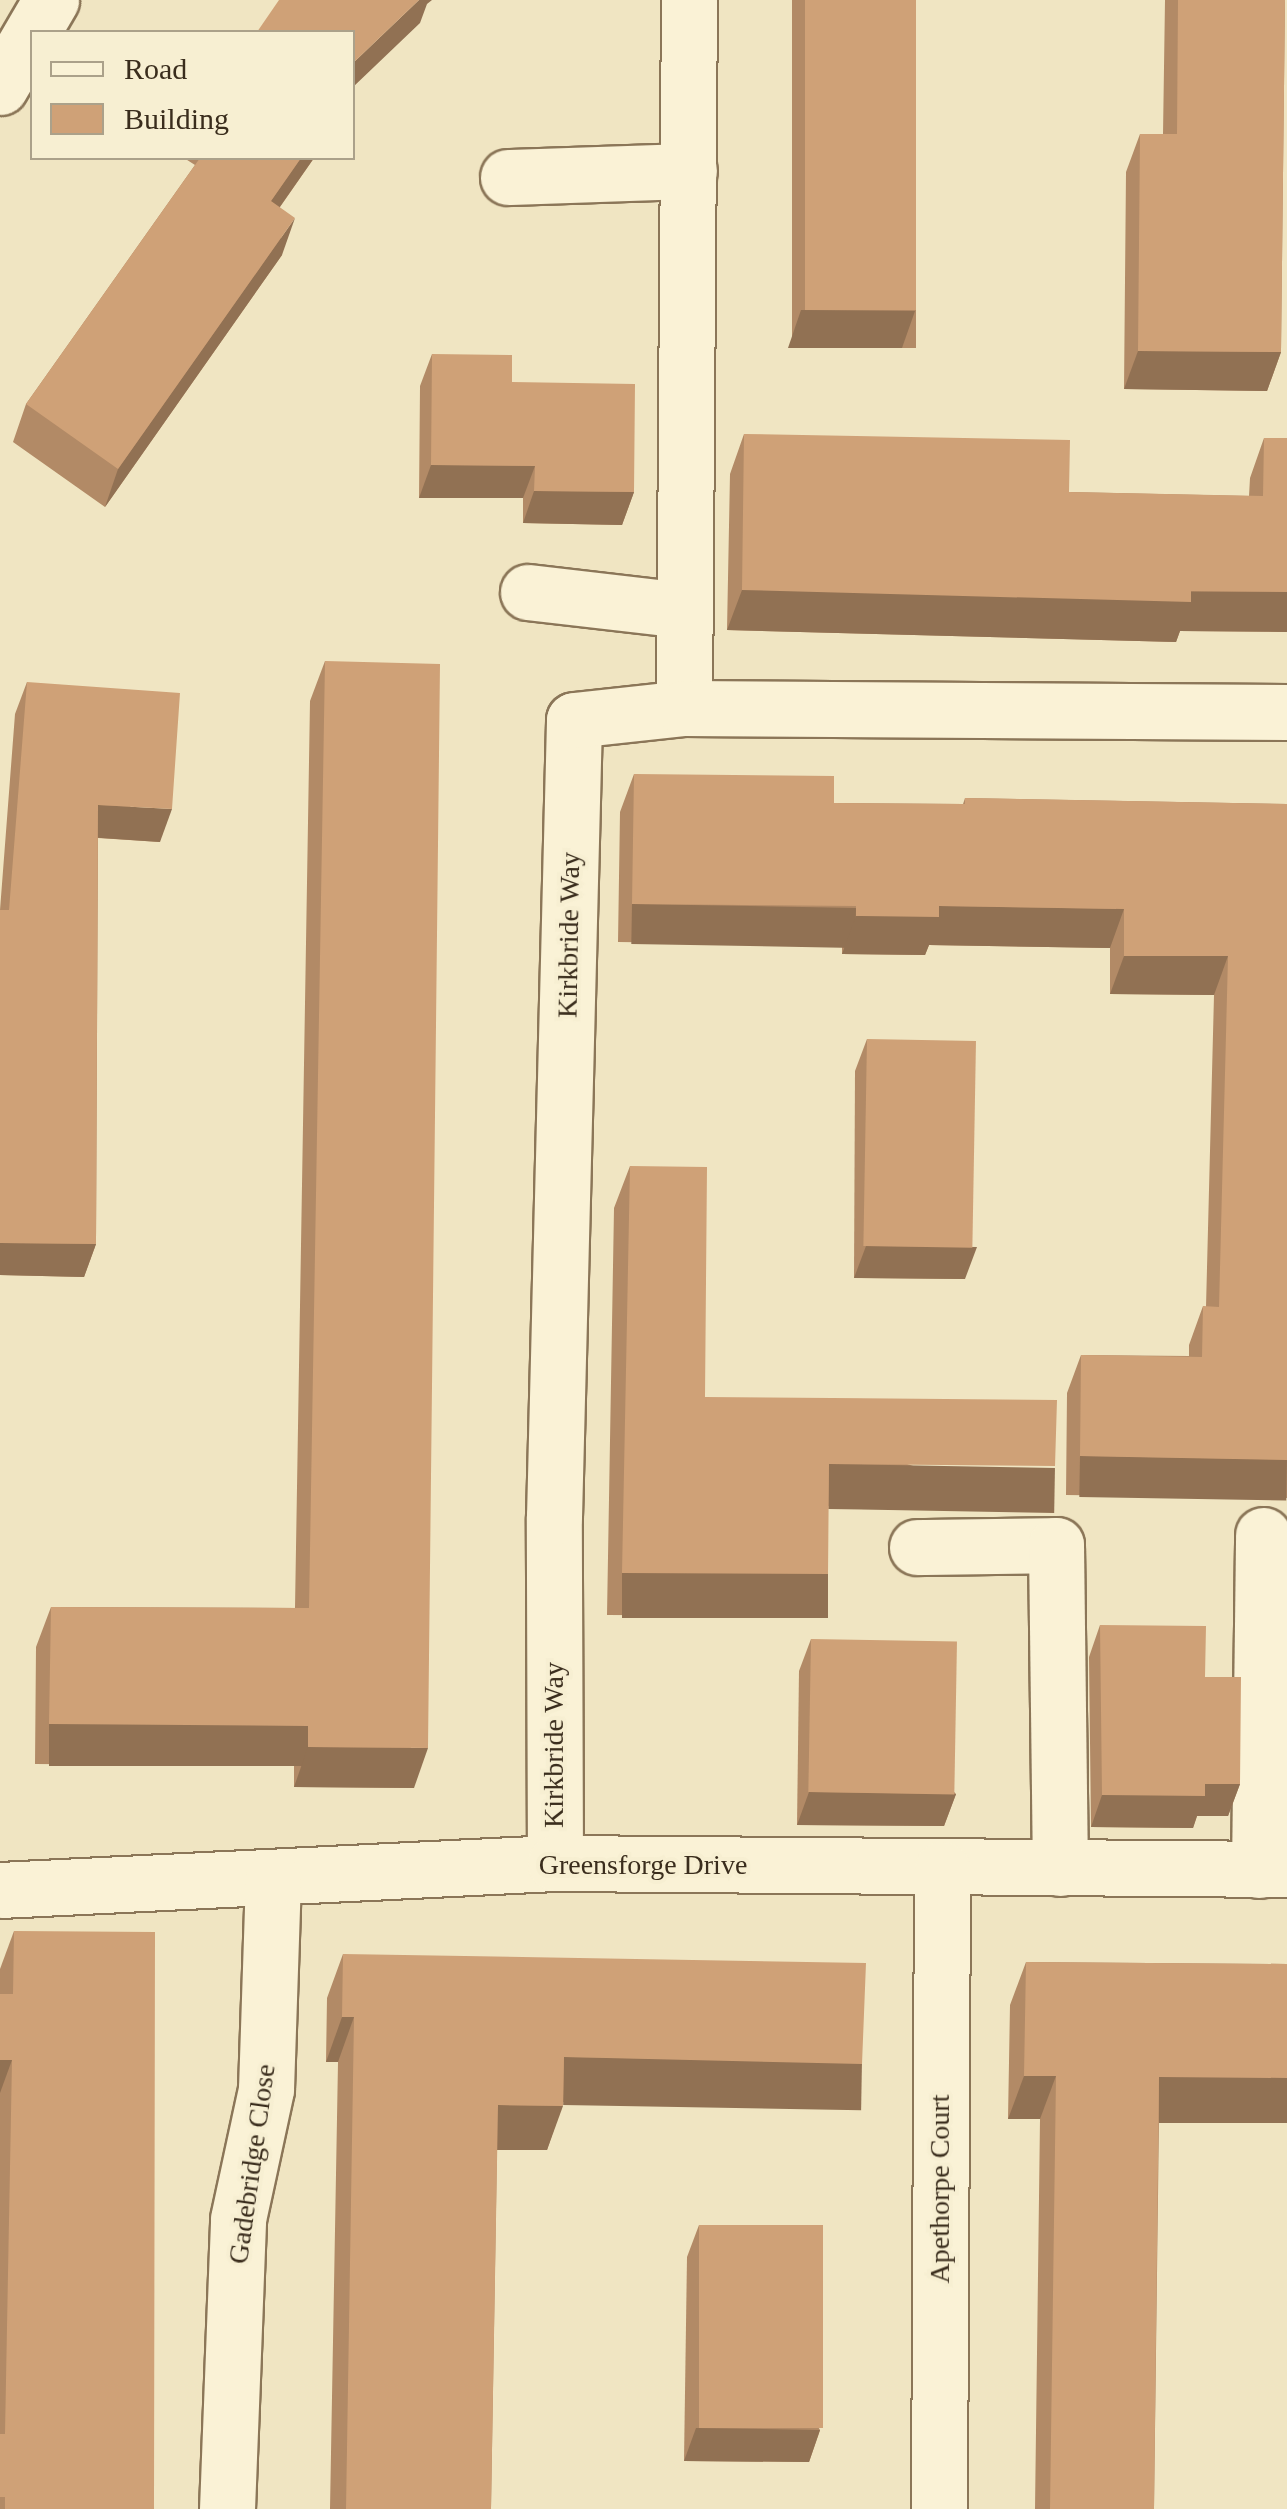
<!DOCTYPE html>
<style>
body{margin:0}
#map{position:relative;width:1287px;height:2509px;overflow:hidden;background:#f0e5c2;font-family:Georgia,serif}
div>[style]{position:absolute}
.roads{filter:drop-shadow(2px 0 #8b7658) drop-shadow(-2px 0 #8b7658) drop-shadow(0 2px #8b7658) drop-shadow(0 -2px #8b7658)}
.minor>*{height:55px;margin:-27.5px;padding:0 27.5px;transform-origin:27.5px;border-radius:27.5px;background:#faf2d6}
.tertiary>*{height:55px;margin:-27.5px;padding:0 27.5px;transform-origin:27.5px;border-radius:27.5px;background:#faf2d6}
.wall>*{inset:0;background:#b28a66;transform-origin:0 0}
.shaded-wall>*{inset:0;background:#917153;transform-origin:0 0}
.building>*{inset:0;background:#cfa177;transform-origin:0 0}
span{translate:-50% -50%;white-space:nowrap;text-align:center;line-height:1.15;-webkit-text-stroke:8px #f7efd2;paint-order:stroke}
.street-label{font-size:28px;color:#3a2d1d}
.legend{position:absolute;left:30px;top:30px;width:325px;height:130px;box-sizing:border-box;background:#f7efd2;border:2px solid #aba18a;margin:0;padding:12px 18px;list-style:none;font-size:30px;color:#3a2d1d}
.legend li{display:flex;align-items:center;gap:20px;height:50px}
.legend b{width:50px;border:2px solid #aba18a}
</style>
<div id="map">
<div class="roads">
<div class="minor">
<div style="left:508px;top:177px;width:181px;rotate:-1.9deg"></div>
<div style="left:528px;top:592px;width:157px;rotate:6.6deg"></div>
<div style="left:684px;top:708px;width:708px;rotate:-89.6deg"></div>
<div style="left:917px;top:1547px;width:139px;rotate:-0.8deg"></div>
<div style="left:1056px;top:1545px;width:323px;rotate:89.3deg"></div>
<div style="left:555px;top:1863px;width:346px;rotate:-90.2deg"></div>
<div style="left:554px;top:1517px;width:797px;rotate:-88.56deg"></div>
<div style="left:574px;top:720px;width:111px;rotate:-6.2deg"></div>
<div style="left:684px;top:708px;width:603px;rotate:0.38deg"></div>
<div style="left:1259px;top:1870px;width:335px;rotate:-89.3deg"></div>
<div style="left:0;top:1890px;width:556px;rotate:-2.79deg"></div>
<div style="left:555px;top:1863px;width:732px;rotate:0.47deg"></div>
<div style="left:227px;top:2509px;width:290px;rotate:-87.8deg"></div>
<div style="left:238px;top:2219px;width:133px;rotate:-77.8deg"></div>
<div style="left:266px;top:2089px;width:210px;rotate:-88.1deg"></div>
<div style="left:939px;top:2509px;width:640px;rotate:-89.73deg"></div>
</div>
<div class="tertiary">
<div style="left:0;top:87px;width:101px;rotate:-59.6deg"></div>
</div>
</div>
<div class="wall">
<div style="left:792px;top:0;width:124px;height:348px"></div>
<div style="clip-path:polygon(1165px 0,1285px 0,1281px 352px,1267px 391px,1124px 389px,1126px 172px,1140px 134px,1163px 134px)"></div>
<div style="clip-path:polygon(184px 158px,314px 158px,280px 207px,282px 255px,105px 507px,13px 442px,26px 404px,195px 165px)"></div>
<div style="clip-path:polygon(432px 354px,512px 382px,634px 492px,622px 525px,523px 523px,523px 498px,419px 498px,420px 386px)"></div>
<div style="clip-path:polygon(744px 434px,1069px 492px,1249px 496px,1250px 478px,1264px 438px,1287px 438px,1287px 632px,1180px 631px,1176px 642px,727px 630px,730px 474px)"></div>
<div style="clip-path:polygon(325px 661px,414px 1788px,294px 1787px,294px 1766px,35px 1764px,36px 1647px,51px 1607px,295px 1608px,310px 701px)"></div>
<div style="clip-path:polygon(27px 682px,160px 842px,98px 838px,96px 1244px,84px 1277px,0 1275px,0 910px,15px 714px)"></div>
<div style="clip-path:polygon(634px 774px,834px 803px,963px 804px,965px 798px,1287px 804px,1287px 1498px,1066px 1495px,1067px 1393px,1081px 1355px,1189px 1356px,1189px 1345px,1203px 1306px,1206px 1307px,1214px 995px,1110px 994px,1110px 948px,929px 945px,925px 955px,842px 954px,842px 945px,618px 942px,620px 812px)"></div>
<div style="clip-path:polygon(867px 1039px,965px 1279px,854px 1278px,855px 1071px)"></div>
<div style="clip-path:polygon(630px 1166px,705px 1397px,1040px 1508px,828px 1506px,812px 1616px,607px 1615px,614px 1208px)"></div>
<div style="clip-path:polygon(1100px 1625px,1205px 1677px,1240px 1784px,1228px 1816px,1197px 1816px,1193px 1828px,1091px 1827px,1089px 1657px)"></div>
<div style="clip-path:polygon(811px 1639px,956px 1794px,944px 1826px,797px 1825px,799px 1671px)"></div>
<div style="clip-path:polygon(14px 1931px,154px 2509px,0 2509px,0 1969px)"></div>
<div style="clip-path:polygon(343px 1954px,862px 2064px,846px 2108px,563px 2102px,547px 2150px,497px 2150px,491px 2509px,330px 2509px,338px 2062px,326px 2062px,327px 1998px)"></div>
<div style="clip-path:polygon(1026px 1962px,1287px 1964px,1287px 2121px,1159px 2120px,1154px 2509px,1035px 2509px,1040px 2119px,1008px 2119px,1010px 2005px)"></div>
<div style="clip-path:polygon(699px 2225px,820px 2430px,809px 2462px,684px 2461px,687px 2257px)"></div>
</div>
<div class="shaded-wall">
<div style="clip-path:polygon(419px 0,432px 0,427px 4px,420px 23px,352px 88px,352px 64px)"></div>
<div style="clip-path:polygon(301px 158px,314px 158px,258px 238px,271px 201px)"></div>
<div style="clip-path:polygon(295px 218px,282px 255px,105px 507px,118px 469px)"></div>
<div style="clip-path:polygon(801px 310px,915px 311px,902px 348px,788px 348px)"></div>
<div style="clip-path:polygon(1138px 351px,1281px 352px,1267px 391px,1124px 389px)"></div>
<div style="clip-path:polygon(431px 465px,535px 466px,523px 498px,419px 498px)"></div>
<div style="clip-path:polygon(534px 491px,634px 492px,622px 525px,523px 523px)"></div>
<div style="clip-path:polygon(742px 590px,1287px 592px,1287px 632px,1180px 631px,1176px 642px,727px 630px)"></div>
<div style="clip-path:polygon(98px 805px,172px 809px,160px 842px,87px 837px)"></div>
<div style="left:632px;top:904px;width:224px;height:40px;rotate:1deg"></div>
<div style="clip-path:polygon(939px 906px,1124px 909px,1110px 948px,929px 945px,925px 955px,842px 954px,856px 916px)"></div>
<div style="clip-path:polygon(1124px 956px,1228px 956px,1214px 995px,1110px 994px)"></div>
<div style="clip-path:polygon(0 1243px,96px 1244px,84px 1277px,0 1275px)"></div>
<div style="clip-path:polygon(866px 1246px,977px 1247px,965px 1279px,854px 1278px)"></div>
<div style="left:1080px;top:1456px;width:207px;height:41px;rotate:1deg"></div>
<div style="left:829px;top:1464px;width:226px;height:45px;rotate:1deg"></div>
<div style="left:622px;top:1573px;width:206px;height:45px"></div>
<div style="left:49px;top:1724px;width:259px;height:42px"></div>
<div style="clip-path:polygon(308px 1747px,428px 1748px,414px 1788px,294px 1787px)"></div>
<div style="clip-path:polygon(1205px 1784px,1240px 1784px,1228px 1816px,1197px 1816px,1193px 1828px,1091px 1827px,1102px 1795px)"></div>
<div style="clip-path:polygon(809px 1792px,956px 1794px,944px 1826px,797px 1825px)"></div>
<div style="clip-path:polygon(342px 2017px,354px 2017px,338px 2062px,326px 2062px)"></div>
<div style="left:564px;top:2057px;width:298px;height:48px;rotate:1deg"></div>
<div style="clip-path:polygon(0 2060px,12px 2060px,0 2093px)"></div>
<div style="clip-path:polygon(1024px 2076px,1056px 2076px,1040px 2119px,1008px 2119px)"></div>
<div style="left:1159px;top:2077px;width:128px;height:46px"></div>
<div style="clip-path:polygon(498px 2105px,563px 2106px,547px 2150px,481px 2150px)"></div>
<div style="clip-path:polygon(696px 2428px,820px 2430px,809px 2462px,684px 2461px)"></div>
</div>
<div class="building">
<div style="clip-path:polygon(279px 0,419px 0,352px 64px,352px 32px,257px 32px)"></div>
<div style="left:805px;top:0;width:111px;height:310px"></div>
<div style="clip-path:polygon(1178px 0,1285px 0,1281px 352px,1138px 351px,1140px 134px,1177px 134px)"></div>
<div style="clip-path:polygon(200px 158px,301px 158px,271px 201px,295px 218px,118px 469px,26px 404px)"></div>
<div style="clip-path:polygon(432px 354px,512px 355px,512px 382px,635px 384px,634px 492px,534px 491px,535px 466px,431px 465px)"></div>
<div style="clip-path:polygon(744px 434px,1070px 440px,1069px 492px,1263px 496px,1264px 438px,1287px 438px,1287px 592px,1191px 591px,1191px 602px,742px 590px)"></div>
<div style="clip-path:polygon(325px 661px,440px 664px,428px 1748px,308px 1747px,308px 1726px,49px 1724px,51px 1607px,309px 1608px)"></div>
<div style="clip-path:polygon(27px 682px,180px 693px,172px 809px,98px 805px,96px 1244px,0 1243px,0 910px,9px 910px)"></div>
<div style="clip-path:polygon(634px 774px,834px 776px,834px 803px,965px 804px,965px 798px,1287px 804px,1287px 1460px,1080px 1456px,1081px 1355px,1202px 1357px,1203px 1306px,1219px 1307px,1228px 956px,1124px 956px,1124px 909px,939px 906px,939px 917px,856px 916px,856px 906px,632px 904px)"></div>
<div style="left:867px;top:1039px;width:109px;height:207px;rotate:1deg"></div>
<div style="clip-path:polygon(630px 1166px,707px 1167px,705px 1397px,1057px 1400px,1055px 1466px,829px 1464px,828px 1574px,622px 1573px)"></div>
<div style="clip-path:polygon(1100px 1625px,1206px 1626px,1205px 1677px,1241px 1677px,1240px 1784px,1205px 1784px,1205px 1796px,1102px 1795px)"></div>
<div style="left:811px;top:1639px;width:146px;height:153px;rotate:1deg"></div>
<div style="clip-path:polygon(14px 1931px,155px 1932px,154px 2509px,5px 2509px,5px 2497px,0 2497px,0 2434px,5px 2434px,12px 2060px,0 2060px,0 1994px,13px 1994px)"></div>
<div style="clip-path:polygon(343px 1954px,866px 1963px,862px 2064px,564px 2057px,563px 2106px,498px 2105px,491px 2509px,346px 2509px,354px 2017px,342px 2017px)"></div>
<div style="clip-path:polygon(1026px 1962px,1287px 1964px,1287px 2078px,1159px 2077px,1154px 2509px,1050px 2509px,1056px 2076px,1024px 2076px)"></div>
<div style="left:699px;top:2225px;width:124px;height:203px"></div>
</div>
<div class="street-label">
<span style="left:569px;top:935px;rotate:-89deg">Kirkbride Way</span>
<span style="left:554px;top:1745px;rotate:-90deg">Kirkbride Way</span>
<span style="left:643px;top:1865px">Greensforge Drive</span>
<span style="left:252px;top:2164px;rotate:-82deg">Gadebridge Close</span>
<span style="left:940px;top:2189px;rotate:-90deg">Apethorpe Court</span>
</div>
<ul class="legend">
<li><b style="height:12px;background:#faf2d6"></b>Road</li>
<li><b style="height:28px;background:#cfa177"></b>Building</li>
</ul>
</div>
